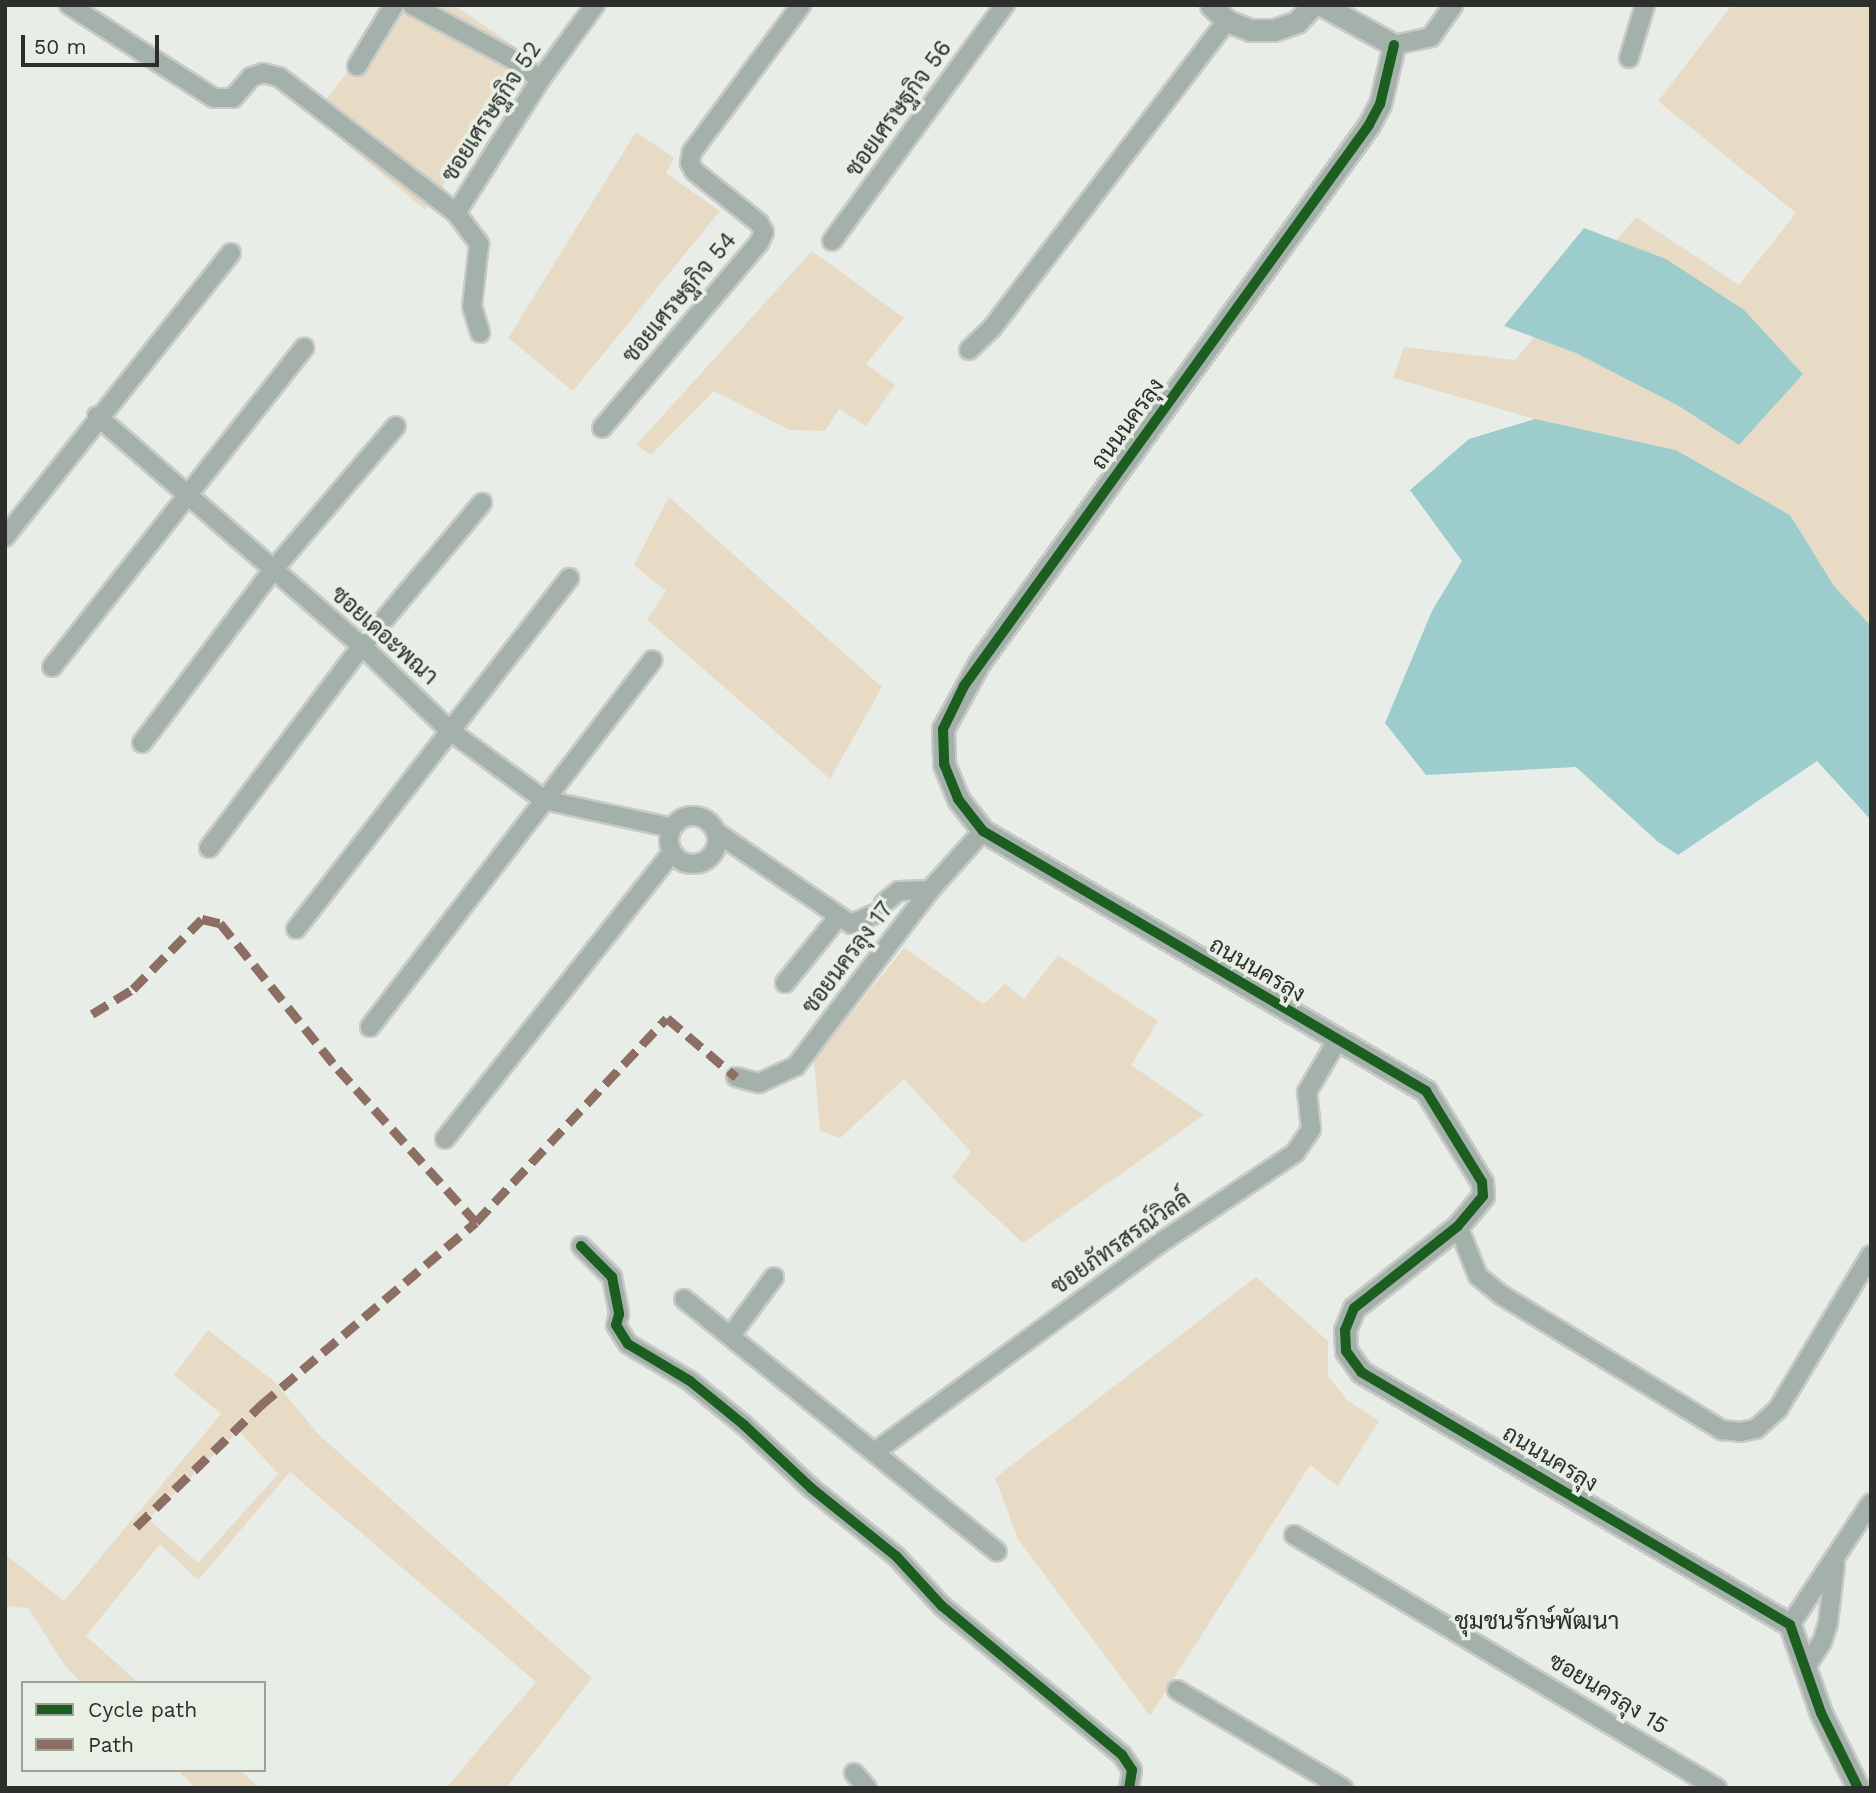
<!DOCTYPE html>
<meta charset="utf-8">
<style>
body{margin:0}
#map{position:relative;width:1876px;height:1793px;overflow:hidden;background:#e9ede8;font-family:"Work Sans",Sarabun,sans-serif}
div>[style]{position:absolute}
.green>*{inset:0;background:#e7dbc5}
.water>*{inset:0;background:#9ccccb}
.roads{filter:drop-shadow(2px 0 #c8cac7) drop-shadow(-2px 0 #c8cac7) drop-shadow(0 2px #c8cac7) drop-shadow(0 -2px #c8cac7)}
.minor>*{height:18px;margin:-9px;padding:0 9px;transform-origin:9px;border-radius:9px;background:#a3b1aa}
.minor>.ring{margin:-9px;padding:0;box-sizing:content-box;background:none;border:18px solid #a3b1aa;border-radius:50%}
.tertiary>*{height:21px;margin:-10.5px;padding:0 10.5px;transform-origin:10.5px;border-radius:10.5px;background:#a3b1aa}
.quiet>*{height:9px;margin-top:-4.5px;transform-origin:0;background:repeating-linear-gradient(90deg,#8d6e63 0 18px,transparent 0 27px)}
.cycleway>*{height:10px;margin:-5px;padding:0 5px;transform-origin:5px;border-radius:5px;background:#1b5e20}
span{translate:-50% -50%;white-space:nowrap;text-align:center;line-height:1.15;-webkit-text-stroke:7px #e8f0e5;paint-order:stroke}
.street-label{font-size:23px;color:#2c2f2b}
.neighbourhood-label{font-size:24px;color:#2c2f2b}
.frame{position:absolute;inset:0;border:7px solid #2c2f2b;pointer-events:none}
.legend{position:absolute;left:21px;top:1681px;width:245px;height:91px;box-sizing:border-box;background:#e8f0e5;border:2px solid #9da39b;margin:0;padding:9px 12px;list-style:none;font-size:21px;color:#2c2f2b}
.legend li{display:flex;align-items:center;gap:14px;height:35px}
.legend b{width:35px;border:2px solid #9da39b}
.scale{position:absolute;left:21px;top:35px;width:138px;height:32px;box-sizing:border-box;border:4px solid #2c2f2b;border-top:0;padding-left:9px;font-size:21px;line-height:24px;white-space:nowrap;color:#2c2f2b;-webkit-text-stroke:5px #e8f0e5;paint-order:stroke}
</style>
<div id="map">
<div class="green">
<div style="clip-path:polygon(400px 5px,454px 5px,536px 61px,425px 210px,313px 116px)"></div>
<div style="clip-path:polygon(1732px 5px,1871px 5px,1871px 626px,1834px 586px,1790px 515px,1677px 450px,1535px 419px,1393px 378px,1404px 347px,1515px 360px,1636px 217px,1739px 285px,1796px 213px,1658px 101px)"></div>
<div style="clip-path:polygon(636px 132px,674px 158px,666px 173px,720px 211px,573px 391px,508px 338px)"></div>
<div style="clip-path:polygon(812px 251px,904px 318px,866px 364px,895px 385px,866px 426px,839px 409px,825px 431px,790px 430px,714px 391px,651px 455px,636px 445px)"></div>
<div style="clip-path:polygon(669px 497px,882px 687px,830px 779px,647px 620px,666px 591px,634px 565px)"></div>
<div style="clip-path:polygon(904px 948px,984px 1004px,1005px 984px,1024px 999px,1058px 955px,1158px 1021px,1131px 1065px,1204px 1115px,1023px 1243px,952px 1177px,971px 1152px,904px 1079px,840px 1138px,820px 1131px,814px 1060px)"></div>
<div style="clip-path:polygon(1256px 1277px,1328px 1341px,1328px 1376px,1348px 1401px,1379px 1421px,1338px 1486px,1310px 1465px,1150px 1716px,1018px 1539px,995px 1478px)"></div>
<div style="clip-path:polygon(evenodd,208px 1330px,276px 1383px,318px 1434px,592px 1678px,506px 1788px,446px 1788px,536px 1682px,290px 1472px,198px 1580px,160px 1544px,86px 1636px,139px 1683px,82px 1683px,66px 1667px,28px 1608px,5px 1606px,5px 1554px,64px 1601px,221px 1414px,174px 1375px,208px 1330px,239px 1431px,278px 1474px,198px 1563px,148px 1519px,239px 1431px)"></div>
<div style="clip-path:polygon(177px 1770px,240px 1770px,260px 1788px,196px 1788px)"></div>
</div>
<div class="water">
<div style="clip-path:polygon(1584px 228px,1666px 259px,1744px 310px,1803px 374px,1739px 445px,1679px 406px,1576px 353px,1504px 326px)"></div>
<div style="clip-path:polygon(1535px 419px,1676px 450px,1790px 515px,1834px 586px,1871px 626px,1871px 820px,1817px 761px,1678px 855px,1657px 841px,1576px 767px,1426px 775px,1385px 723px,1432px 611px,1462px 561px,1410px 490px,1469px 439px)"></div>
</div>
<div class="roads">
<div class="minor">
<div style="left:69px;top:5px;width:172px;rotate:32.7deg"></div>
<div style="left:214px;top:98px;width:19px"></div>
<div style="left:233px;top:98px;width:28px;rotate:-49deg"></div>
<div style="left:251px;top:77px;width:13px;rotate:-18deg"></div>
<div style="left:263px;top:73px;width:16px;rotate:14deg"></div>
<div style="left:279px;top:77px;width:223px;rotate:37.5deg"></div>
<div style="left:456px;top:213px;width:39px;rotate:53deg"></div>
<div style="left:479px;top:244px;width:62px;rotate:96.4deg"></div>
<div style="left:472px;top:306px;width:28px;rotate:73deg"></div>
<div style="left:412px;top:5px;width:120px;rotate:28.3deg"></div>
<div style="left:518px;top:62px;width:28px;rotate:39deg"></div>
<div style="left:1394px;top:45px;width:38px;rotate:-12deg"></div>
<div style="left:1431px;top:37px;width:39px;rotate:-55deg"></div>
<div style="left:1629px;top:58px;width:55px;rotate:-73.2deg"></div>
<div style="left:357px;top:66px;width:71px;rotate:-58.8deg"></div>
<div style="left:456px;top:213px;width:157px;rotate:-57.7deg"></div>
<div style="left:540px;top:80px;width:93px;rotate:-53.7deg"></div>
<div style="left:832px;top:241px;width:293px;rotate:-53.8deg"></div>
<div style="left:969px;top:350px;width:32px;rotate:-44deg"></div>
<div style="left:992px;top:328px;width:387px;rotate:-52.6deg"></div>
<div style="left:97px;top:416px;width:351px;rotate:41deg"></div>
<div style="left:362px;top:646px;width:121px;rotate:44deg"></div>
<div style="left:449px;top:730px;width:118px;rotate:36.4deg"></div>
<div style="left:544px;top:800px;width:131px;rotate:12.3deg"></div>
<div style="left:602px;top:428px;width:243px;rotate:-49.7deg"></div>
<div style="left:759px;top:243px;width:12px;rotate:-66deg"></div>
<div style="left:764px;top:232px;width:10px;rotate:-119deg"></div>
<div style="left:759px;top:223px;width:83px;rotate:-141.3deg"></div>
<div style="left:694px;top:171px;width:9px;rotate:-117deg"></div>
<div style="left:690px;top:163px;width:11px;rotate:-80deg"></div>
<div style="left:692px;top:152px;width:183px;rotate:-53.4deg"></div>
<div style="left:5px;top:537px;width:363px;rotate:-51.5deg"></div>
<div style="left:52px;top:667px;width:407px;rotate:-51.7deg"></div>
<div style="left:142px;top:743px;width:217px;rotate:-52.9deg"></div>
<div style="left:273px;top:570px;width:189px;rotate:-49.5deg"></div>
<div class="ring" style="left:669px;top:816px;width:30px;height:30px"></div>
<div style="left:716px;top:832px;width:163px;rotate:34.3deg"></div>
<div style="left:851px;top:924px;width:26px;rotate:-23deg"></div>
<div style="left:209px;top:848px;width:253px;rotate:-52.9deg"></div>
<div style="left:362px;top:646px;width:187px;rotate:-50deg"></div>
<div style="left:884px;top:903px;width:19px;rotate:-39deg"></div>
<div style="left:899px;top:891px;width:31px;rotate:-2deg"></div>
<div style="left:296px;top:929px;width:445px;rotate:-52.1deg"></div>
<div style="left:785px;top:983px;width:86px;rotate:-51.1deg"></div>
<div style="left:370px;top:1027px;width:463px;rotate:-52.4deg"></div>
<div style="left:736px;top:1077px;width:24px;rotate:15deg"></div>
<div style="left:759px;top:1083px;width:41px;rotate:-24.7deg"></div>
<div style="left:796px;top:1066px;width:221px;rotate:-52.7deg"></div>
<div style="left:930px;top:890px;width:79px;rotate:-48.1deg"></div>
<div style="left:445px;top:1139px;width:365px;rotate:-51.6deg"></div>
<div style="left:1458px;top:1226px;width:54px;rotate:68.2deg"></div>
<div style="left:1478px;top:1276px;width:32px;rotate:39deg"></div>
<div style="left:1503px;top:1296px;width:257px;rotate:31.5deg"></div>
<div style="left:1722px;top:1430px;width:18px;rotate:6deg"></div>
<div style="left:1740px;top:1432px;width:16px;rotate:-11deg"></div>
<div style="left:1756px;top:1429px;width:30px;rotate:-42deg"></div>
<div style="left:1778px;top:1409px;width:180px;rotate:-58.9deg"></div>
<div style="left:581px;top:1246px;width:44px;rotate:45deg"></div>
<div style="left:612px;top:1277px;width:38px;rotate:79deg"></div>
<div style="left:619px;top:1314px;width:11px;rotate:105deg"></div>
<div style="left:616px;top:1325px;width:22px;rotate:58deg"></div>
<div style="left:628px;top:1344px;width:72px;rotate:30.8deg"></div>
<div style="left:690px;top:1381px;width:70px;rotate:39.2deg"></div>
<div style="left:744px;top:1425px;width:92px;rotate:43.2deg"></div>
<div style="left:811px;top:1488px;width:109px;rotate:38.7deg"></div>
<div style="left:896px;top:1556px;width:68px;rotate:47.4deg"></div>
<div style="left:942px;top:1606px;width:234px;rotate:39.6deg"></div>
<div style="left:1122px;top:1755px;width:18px;rotate:56deg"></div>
<div style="left:1132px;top:1770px;width:18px;rotate:99deg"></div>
<div style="left:684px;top:1299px;width:402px;rotate:38.9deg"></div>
<div style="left:731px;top:1335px;width:72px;rotate:-53.4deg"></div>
<div style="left:876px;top:1451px;width:352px;rotate:-36.2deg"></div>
<div style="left:1160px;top:1243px;width:162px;rotate:-33.7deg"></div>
<div style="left:1295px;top:1153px;width:29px;rotate:-56deg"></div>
<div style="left:1311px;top:1129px;width:37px;rotate:-96deg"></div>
<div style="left:1307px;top:1092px;width:59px;rotate:-59.5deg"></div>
<div style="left:1294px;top:1535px;width:493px;rotate:30.9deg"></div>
<div style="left:1790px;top:1625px;width:146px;rotate:-56.4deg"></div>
<div style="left:1805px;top:1668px;width:31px;rotate:-57deg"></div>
<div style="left:1822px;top:1642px;width:20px;rotate:-72deg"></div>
<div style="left:1828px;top:1623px;width:59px;rotate:-83.2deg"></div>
<div style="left:1177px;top:1690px;width:193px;rotate:30.6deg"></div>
<div style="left:854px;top:1773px;width:20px;rotate:49deg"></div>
</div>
<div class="tertiary">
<div style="left:1211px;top:5px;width:23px;rotate:45deg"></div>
<div style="left:1227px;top:21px;width:25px;rotate:21deg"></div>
<div style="left:1250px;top:30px;width:24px"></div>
<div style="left:1274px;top:30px;width:24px;rotate:-19deg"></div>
<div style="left:1297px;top:22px;width:23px;rotate:-47deg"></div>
<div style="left:1322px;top:5px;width:82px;rotate:29.1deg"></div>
<div style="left:1394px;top:45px;width:61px;rotate:103.3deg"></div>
<div style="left:1380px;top:104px;width:24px;rotate:118deg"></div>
<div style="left:1369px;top:125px;width:664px;rotate:125.94deg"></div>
<div style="left:979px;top:663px;width:75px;rotate:118.6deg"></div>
<div style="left:943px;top:729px;width:35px;rotate:88deg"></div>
<div style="left:944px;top:764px;width:38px;rotate:68deg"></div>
<div style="left:958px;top:799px;width:41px;rotate:52deg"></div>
<div style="left:983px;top:831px;width:514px;rotate:30.41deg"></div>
<div style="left:1426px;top:1091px;width:107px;rotate:58.4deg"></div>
<div style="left:1482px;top:1182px;width:14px;rotate:86deg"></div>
<div style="left:1483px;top:1196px;width:39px;rotate:130deg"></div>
<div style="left:1458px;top:1226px;width:132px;rotate:141.7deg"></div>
<div style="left:1354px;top:1308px;width:24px;rotate:112deg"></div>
<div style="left:1345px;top:1330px;width:21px;rotate:87deg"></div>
<div style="left:1346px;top:1351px;width:26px;rotate:54deg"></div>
<div style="left:1361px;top:1372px;width:498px;rotate:30.5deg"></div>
<div style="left:1790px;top:1625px;width:93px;rotate:70.6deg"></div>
<div style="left:1821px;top:1713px;width:84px;rotate:63.7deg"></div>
</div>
</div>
<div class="quiet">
<div style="left:92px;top:1014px;width:48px;rotate:-31.4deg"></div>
<div style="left:133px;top:989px;width:98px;rotate:-45.4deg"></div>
<div style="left:202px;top:919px;width:18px;rotate:13deg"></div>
<div style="left:220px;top:923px;width:188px;rotate:51.1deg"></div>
<div style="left:338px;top:1069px;width:206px;rotate:48deg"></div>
<div style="left:136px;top:1527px;width:175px;rotate:-44.3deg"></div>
<div style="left:261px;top:1405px;width:282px;rotate:-40.4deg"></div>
<div style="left:476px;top:1222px;width:279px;rotate:-46.9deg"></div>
<div style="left:667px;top:1018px;width:91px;rotate:40.5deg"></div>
</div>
<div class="cycleway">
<div style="left:1394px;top:45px;width:61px;rotate:103.3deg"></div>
<div style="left:1380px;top:104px;width:24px;rotate:118deg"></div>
<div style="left:1369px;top:125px;width:692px;rotate:125.83deg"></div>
<div style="left:964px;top:686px;width:48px;rotate:116deg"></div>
<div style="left:943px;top:729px;width:35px;rotate:88deg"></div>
<div style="left:944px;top:764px;width:38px;rotate:68deg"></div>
<div style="left:958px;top:799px;width:41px;rotate:52deg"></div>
<div style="left:983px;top:831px;width:514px;rotate:30.41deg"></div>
<div style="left:1426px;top:1091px;width:107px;rotate:58.4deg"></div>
<div style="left:1482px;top:1182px;width:14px;rotate:86deg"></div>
<div style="left:1483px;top:1196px;width:39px;rotate:130deg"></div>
<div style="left:1458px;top:1226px;width:132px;rotate:141.7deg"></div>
<div style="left:1354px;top:1308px;width:24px;rotate:112deg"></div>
<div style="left:1345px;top:1330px;width:21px;rotate:87deg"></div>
<div style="left:1346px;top:1351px;width:26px;rotate:54deg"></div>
<div style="left:1361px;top:1372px;width:498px;rotate:30.5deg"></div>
<div style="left:1790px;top:1625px;width:93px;rotate:70.6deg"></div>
<div style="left:1821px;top:1713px;width:84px;rotate:63.7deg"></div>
<div style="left:581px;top:1246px;width:44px;rotate:45deg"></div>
<div style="left:612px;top:1277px;width:38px;rotate:79deg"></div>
<div style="left:619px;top:1314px;width:11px;rotate:105deg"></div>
<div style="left:616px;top:1325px;width:22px;rotate:58deg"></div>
<div style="left:628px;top:1344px;width:72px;rotate:30.8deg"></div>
<div style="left:690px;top:1381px;width:70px;rotate:39.2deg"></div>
<div style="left:744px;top:1425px;width:92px;rotate:43.2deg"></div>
<div style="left:811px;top:1488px;width:109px;rotate:38.7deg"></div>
<div style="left:896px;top:1556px;width:68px;rotate:47.4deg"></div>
<div style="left:942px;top:1606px;width:234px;rotate:39.6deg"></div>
<div style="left:1122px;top:1755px;width:18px;rotate:56deg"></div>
<div style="left:1132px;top:1770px;width:18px;rotate:99deg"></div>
</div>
<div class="street-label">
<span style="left:899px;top:109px;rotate:-54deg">ซอยเศรษฐกิจ 56</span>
<span style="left:492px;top:112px;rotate:-57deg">ซอยเศรษฐกิจ 52</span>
<span style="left:680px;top:298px;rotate:-50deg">ซอยเศรษฐกิจ 54</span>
<span style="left:1128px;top:424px;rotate:-54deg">ถนนนครลุง</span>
<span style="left:384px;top:636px;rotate:42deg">ซอยเดอะพณา</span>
<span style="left:848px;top:958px;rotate:-53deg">ซอยนครลุง 17</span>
<span style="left:1257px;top:970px;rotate:30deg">ถนนนครลุง</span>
<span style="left:1121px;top:1243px;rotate:-35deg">ซอยภัทรสรณ์วิลล์</span>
<span style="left:1550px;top:1459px;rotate:31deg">ถนนนครลุง</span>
<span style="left:1608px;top:1694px;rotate:31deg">ซอยนครลุง 15</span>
</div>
<div class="neighbourhood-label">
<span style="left:1537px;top:1622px">ชุมชนรักษ์พัฒนา</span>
</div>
<div class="frame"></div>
<ul class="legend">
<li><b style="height:9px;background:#1b5e20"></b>Cycle path</li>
<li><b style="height:9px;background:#8d6e63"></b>Path</li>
</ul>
<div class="scale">50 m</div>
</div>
